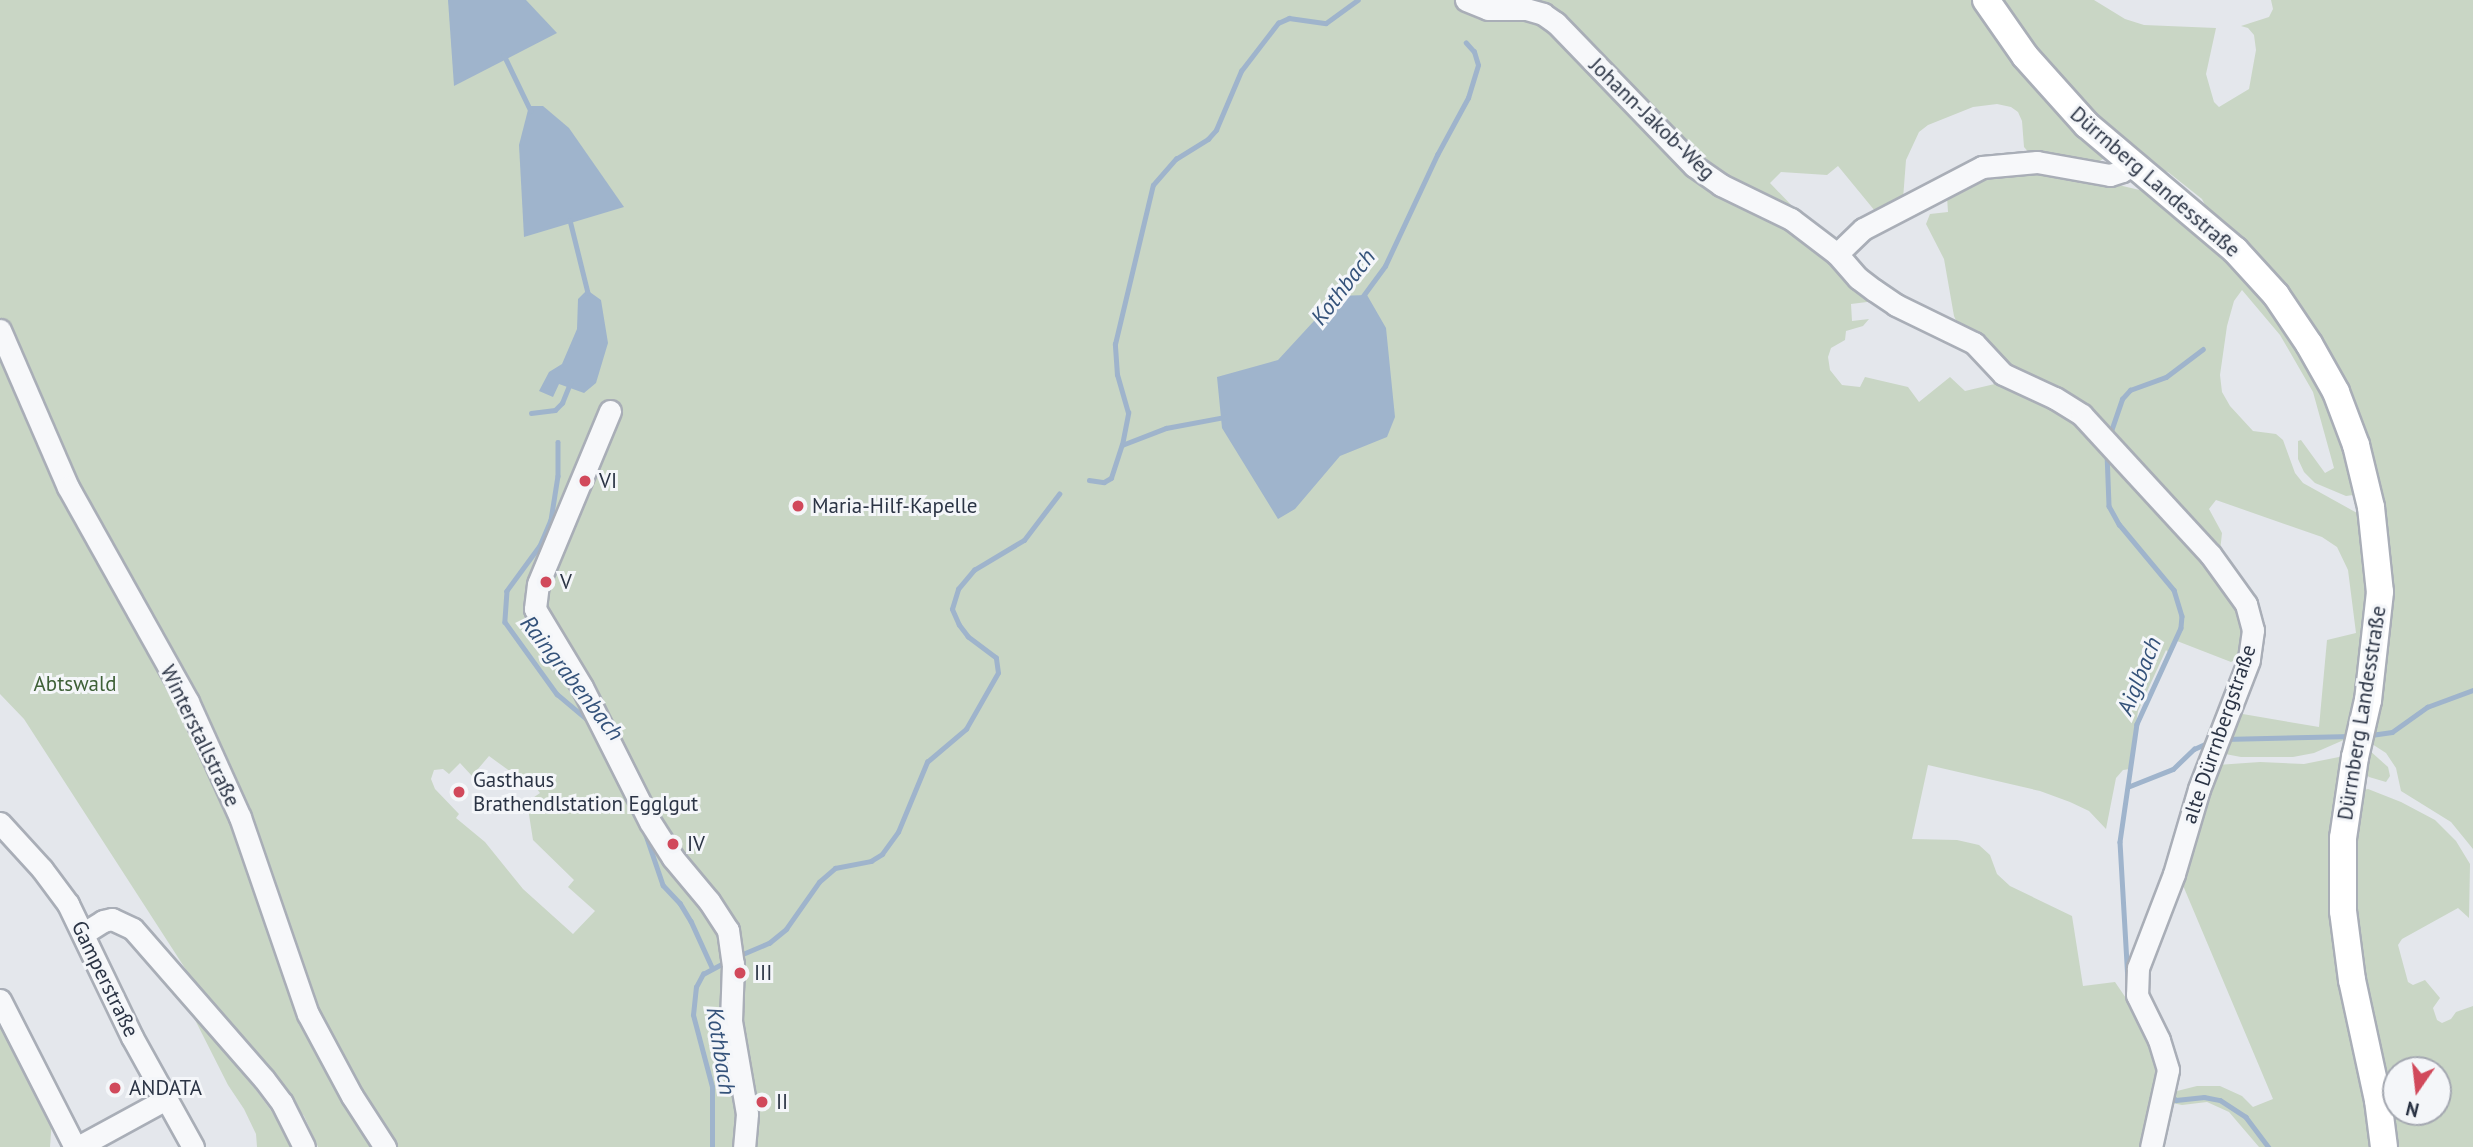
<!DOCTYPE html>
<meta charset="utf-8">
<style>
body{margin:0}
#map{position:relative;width:2473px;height:1147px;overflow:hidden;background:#e4e7ec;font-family:"PT Sans",sans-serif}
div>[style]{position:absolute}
.green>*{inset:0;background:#c9d6c5}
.water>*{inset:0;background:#9fb4cc}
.stream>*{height:4.5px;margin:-2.25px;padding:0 2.25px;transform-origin:2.25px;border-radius:2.25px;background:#9fb4cc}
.roads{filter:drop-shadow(2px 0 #a9aeb7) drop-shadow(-2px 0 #a9aeb7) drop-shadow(0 2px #a9aeb7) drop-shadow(0 -2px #a9aeb7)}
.minor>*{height:21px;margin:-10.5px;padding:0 10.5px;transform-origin:10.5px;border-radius:10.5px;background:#f7f8fa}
.major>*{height:26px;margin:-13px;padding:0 13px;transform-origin:13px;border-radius:13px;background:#fff}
.dots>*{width:19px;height:19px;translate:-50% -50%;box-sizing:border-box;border:4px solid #f4f6f9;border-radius:50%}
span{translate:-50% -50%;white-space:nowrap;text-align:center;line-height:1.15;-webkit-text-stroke:6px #f4f6f9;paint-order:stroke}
.street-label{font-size:21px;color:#2b3445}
.poi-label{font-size:21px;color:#2b3445}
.left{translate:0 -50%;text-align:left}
.park-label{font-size:21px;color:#3f6138}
.water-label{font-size:23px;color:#34527a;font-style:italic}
.north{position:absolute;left:2382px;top:1056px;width:70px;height:70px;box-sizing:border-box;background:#f4f6f9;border:2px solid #a4a8b1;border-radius:50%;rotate:194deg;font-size:19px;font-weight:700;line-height:28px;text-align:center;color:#2b3445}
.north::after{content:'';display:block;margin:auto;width:24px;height:32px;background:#d1495b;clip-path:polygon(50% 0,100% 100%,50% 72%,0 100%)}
</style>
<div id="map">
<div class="green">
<div style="clip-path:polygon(evenodd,0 0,1976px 0,2001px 39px,2044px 92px,2100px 148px,2103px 159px,2093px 165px,2031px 155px,2024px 147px,2022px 121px,2018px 112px,2011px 107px,1997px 104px,1973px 107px,1928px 125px,1919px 132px,1906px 160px,1903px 199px,1875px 211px,1838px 166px,1827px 175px,1781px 172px,1770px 183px,1819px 234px,1788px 212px,1722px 179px,1700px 164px,1547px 5px,1535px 9px,1527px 16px,1558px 33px,1668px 147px,1704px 179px,1770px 213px,1816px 242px,1869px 293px,1867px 302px,1851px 304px,1852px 321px,1869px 319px,1863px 326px,1846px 331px,1845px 340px,1831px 348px,1828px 357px,1830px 370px,1842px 385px,1860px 387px,1865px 377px,1908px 387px,1919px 402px,1950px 377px,1965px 391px,1999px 383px,2006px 369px,1959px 327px,1954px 316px,1944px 259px,1926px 224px,1930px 214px,1948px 212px,1947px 197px,1951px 190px,1995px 170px,2027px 166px,2055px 170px,2148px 192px,2223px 250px,2262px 291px,2286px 324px,2324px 385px,2358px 482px,2353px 495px,2346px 496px,2315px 483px,2304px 472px,2298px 459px,2298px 441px,2301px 440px,2325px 473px,2334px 468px,2313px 392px,2280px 335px,2242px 290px,2234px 301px,2227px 326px,2220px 375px,2222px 392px,2230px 406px,2253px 431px,2276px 434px,2283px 440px,2295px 473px,2303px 483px,2357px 513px,2366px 527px,2371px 592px,2370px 625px,2359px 689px,2346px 739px,2314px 753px,2293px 757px,2241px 757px,2220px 753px,2231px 712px,2319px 727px,2327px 640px,2356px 633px,2348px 570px,2337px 547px,2322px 537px,2216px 500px,2209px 509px,2222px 533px,2218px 570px,2247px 619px,2242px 656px,2231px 662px,2177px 641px,2171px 655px,2166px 650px,2138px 711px,2130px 769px,2123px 770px,2116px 778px,2106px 829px,2089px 811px,2070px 802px,2040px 791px,1928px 765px,1912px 839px,1957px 840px,1979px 845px,1990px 855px,1997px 874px,2010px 886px,2072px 916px,2083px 986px,2115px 982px,2147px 1029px,2160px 1058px,2162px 1072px,2144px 1147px,318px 1147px,304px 1116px,201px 993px,24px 719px,0 694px,0 0,489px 756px,530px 786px,533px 784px,540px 793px,527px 802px,533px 840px,574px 880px,568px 887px,595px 911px,573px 934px,523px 889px,485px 842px,456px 818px,459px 814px,435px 789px,431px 779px,434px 770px,443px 769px,449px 774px,460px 763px,472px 776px,489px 756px)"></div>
<div style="clip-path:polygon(1994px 0,2094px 0,2125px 19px,2144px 25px,2216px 28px,2206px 74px,2214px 102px,2219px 107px,2249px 89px,2256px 50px,2254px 35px,2248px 28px,2241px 26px,2269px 17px,2273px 9px,2271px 0,2473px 0,2473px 849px,2451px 822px,2401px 791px,2396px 768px,2386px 753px,2372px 744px,2389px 606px,2353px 406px,2213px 221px,2202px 199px,2168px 172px,2147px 167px,2065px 93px)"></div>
<div style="clip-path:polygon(2369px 750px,2388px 767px,2390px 776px,2386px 782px,2369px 777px,2364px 772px)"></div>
<div style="clip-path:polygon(2344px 756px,2337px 816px,2376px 1147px,2259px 1147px,2229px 1112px,2207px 1102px,2182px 1105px,2167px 1102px,2173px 1092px,2197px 1086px,2220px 1086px,2242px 1096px,2253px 1107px,2273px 1099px,2179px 876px,2217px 765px,2260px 762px,2304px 764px)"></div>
<div style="clip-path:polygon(evenodd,2368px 789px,2401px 802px,2435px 820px,2456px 841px,2470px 864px,2469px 918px,2458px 908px,2402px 939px,2398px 945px,2408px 982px,2413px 985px,2425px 980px,2440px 998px,2433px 1008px,2437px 1020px,2442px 1023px,2451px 1019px,2456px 1012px,2473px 1006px,2473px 1147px,2393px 1147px,2367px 1009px,2351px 896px,2357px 792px,2368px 789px,2396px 1070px,2438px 1070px,2438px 1112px,2396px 1112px,2396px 1070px)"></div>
<div style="clip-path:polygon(187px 1004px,253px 1086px,281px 1124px,291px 1147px,257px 1147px,256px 1134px,244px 1109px,228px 1085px)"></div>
<div style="clip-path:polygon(0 1020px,52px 1119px,50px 1147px,0 1147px)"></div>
</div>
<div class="water">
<div style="clip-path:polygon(448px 0,526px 0,557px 33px,454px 86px)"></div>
<div style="clip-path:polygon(529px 106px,543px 106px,569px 128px,624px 207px,524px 237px,519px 145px)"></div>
<div style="clip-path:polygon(587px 290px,601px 300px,608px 343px,596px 383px,584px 393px,559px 384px,553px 397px,539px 391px,549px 372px,562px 364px,577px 329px,578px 299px)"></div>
<div style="clip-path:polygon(1367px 295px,1386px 328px,1395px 417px,1387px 437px,1340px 456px,1295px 509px,1278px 519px,1222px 428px,1217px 377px,1278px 360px,1337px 296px)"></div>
</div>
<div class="stream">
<div style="left:504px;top:55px;width:62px;rotate:64.3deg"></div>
<div style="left:570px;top:220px;width:75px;rotate:76.1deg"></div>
<div style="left:1360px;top:300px;width:42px;rotate:-53.7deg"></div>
<div style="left:1385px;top:266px;width:123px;rotate:-64.9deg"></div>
<div style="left:1437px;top:155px;width:65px;rotate:-61.5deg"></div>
<div style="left:1468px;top:98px;width:34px;rotate:-73deg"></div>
<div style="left:1478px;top:65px;width:14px;rotate:-107deg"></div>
<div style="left:1474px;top:52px;width:12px;rotate:-132deg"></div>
<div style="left:531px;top:413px;width:24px;rotate:-7deg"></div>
<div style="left:555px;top:410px;width:10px;rotate:-45deg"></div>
<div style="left:562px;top:403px;width:22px;rotate:-68deg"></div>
<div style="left:2110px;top:434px;width:37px;rotate:-71deg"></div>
<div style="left:2122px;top:399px;width:12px;rotate:-48deg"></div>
<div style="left:2130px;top:390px;width:38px;rotate:-20deg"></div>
<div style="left:2166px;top:377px;width:46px;rotate:-37.1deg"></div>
<div style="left:558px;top:442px;width:34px;rotate:90deg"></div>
<div style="left:558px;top:476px;width:45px;rotate:99deg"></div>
<div style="left:551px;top:520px;width:28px;rotate:113deg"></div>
<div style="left:540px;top:546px;width:56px;rotate:126.3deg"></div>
<div style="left:507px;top:591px;width:31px;rotate:94deg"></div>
<div style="left:505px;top:622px;width:89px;rotate:54.2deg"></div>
<div style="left:557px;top:694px;width:39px;rotate:40deg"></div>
<div style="left:1122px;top:445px;width:47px;rotate:-21.1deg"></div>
<div style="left:1166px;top:428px;width:60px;rotate:-10.6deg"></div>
<div style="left:2107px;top:453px;width:53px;rotate:87.8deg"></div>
<div style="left:2109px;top:506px;width:21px;rotate:61deg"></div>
<div style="left:2119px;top:524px;width:86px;rotate:50.2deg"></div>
<div style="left:2174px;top:590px;width:27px;rotate:73deg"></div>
<div style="left:2182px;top:616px;width:12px;rotate:95deg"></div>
<div style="left:2181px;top:628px;width:106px;rotate:114.6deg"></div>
<div style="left:2137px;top:724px;width:119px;rotate:98.2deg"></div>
<div style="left:2120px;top:842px;width:137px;rotate:86.7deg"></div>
<div style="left:1089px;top:480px;width:15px;rotate:8deg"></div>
<div style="left:1104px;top:482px;width:8px;rotate:-30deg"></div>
<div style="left:1111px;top:478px;width:35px;rotate:-72deg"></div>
<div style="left:1122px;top:445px;width:33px;rotate:-79deg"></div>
<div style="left:1128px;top:413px;width:40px;rotate:-106deg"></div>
<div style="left:1117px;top:375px;width:31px;rotate:-94deg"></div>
<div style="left:1115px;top:344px;width:163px;rotate:-76.6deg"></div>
<div style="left:1153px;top:185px;width:35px;rotate:-49deg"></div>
<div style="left:1176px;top:159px;width:38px;rotate:-32deg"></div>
<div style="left:1208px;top:139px;width:12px;rotate:-48deg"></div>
<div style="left:1216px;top:130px;width:64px;rotate:-67deg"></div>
<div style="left:1241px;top:71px;width:61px;rotate:-52.4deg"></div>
<div style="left:1278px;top:23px;width:12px;rotate:-24deg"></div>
<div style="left:1289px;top:18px;width:37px;rotate:8deg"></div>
<div style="left:1326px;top:23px;width:39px;rotate:-36deg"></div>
<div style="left:2371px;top:735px;width:21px;rotate:-8deg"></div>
<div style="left:2392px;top:732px;width:43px;rotate:-35.5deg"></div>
<div style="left:2427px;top:707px;width:49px;rotate:-20.3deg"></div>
<div style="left:2224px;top:739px;width:127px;rotate:-1.4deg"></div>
<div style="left:2130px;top:786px;width:46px;rotate:-21.6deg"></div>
<div style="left:2173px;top:769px;width:29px;rotate:-44deg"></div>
<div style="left:2194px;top:749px;width:20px;rotate:-24deg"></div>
<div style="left:645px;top:832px;width:56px;rotate:71.2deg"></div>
<div style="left:663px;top:885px;width:25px;rotate:47deg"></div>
<div style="left:680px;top:903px;width:21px;rotate:59deg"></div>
<div style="left:691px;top:921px;width:51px;rotate:65.5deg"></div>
<div style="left:738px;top:956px;width:34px;rotate:-23deg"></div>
<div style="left:769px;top:943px;width:22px;rotate:-39deg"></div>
<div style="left:786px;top:929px;width:57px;rotate:-54.9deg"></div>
<div style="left:819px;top:882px;width:21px;rotate:-41deg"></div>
<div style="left:835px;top:868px;width:37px;rotate:-11deg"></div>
<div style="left:871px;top:861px;width:13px;rotate:-32deg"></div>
<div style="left:882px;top:854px;width:27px;rotate:-54deg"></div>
<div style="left:898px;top:832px;width:76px;rotate:-67.5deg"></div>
<div style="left:927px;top:762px;width:51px;rotate:-40.2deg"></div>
<div style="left:966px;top:729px;width:64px;rotate:-60.3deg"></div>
<div style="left:998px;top:673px;width:15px;rotate:-98deg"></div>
<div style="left:996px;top:658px;width:35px;rotate:-143deg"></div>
<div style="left:968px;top:637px;width:15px;rotate:-127deg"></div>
<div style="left:959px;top:625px;width:17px;rotate:-114deg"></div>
<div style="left:952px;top:609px;width:21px;rotate:-73deg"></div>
<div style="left:958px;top:589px;width:25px;rotate:-50deg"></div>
<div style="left:974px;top:570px;width:58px;rotate:-31deg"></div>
<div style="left:1024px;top:540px;width:58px;rotate:-52.7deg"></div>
<div style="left:2171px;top:1095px;width:7px;rotate:45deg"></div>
<div style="left:2176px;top:1100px;width:28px;rotate:-6deg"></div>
<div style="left:2204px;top:1097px;width:16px;rotate:11deg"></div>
<div style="left:2220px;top:1100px;width:31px;rotate:33deg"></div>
<div style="left:2246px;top:1117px;width:38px;rotate:53deg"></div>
<div style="left:712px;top:1147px;width:60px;rotate:-90deg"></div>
<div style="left:712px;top:1087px;width:74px;rotate:-104.8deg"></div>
<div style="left:693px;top:1015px;width:28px;rotate:-84deg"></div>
<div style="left:696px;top:987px;width:15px;rotate:-62deg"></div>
<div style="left:703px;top:974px;width:27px;rotate:-28deg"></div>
</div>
<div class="roads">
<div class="minor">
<div style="left:1466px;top:0;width:24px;rotate:22deg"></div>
<div style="left:1488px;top:9px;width:38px"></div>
<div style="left:1526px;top:9px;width:18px;rotate:16deg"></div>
<div style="left:1543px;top:14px;width:16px;rotate:35deg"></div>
<div style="left:1556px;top:23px;width:199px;rotate:46deg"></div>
<div style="left:1694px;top:166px;width:33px;rotate:35deg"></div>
<div style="left:1721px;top:185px;width:78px;rotate:25.9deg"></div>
<div style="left:1791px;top:219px;width:58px;rotate:37.3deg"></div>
<div style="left:1837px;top:254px;width:32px;rotate:49deg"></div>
<div style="left:1858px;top:278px;width:20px;rotate:37deg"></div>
<div style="left:1874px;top:290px;width:27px;rotate:34deg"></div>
<div style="left:1896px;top:305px;width:87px;rotate:26deg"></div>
<div style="left:1974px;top:343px;width:42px;rotate:46.9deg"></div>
<div style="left:2003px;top:374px;width:57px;rotate:24.8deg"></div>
<div style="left:2055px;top:398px;width:32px;rotate:32deg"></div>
<div style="left:2082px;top:415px;width:189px;rotate:47.4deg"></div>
<div style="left:2210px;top:554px;width:62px;rotate:54.2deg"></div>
<div style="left:2246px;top:604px;width:27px;rotate:75deg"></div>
<div style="left:2253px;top:630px;width:30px;rotate:98deg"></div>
<div style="left:2249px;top:660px;width:138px;rotate:111.2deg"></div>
<div style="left:2199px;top:789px;width:89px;rotate:106.4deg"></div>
<div style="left:2174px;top:874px;width:101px;rotate:111deg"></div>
<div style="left:2138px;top:968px;width:27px;rotate:92deg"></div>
<div style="left:2137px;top:995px;width:50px;rotate:63.9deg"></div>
<div style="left:2159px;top:1040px;width:31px;rotate:73deg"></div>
<div style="left:2168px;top:1070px;width:79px;rotate:102.4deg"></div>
<div style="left:1837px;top:254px;width:36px;rotate:-44deg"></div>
<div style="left:1863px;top:229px;width:134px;rotate:-27.5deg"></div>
<div style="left:1982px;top:167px;width:55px;rotate:-5.2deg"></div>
<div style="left:2037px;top:162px;width:74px;rotate:10.1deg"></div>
<div style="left:2110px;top:175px;width:13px;rotate:-18deg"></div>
<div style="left:2122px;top:171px;width:11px;rotate:-41deg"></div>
<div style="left:0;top:330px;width:171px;rotate:66.6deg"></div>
<div style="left:68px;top:487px;width:246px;rotate:60.8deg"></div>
<div style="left:188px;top:702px;width:126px;rotate:65.7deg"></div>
<div style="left:240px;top:817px;width:208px;rotate:71deg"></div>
<div style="left:308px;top:1014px;width:93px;rotate:61.8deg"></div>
<div style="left:352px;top:1096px;width:61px;rotate:57.1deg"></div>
<div style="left:610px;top:411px;width:187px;rotate:112.6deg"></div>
<div style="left:538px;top:584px;width:25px;rotate:97deg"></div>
<div style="left:535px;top:609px;width:91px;rotate:58.9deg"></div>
<div style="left:582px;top:687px;width:151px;rotate:63.3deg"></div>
<div style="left:650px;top:822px;width:43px;rotate:57.4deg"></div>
<div style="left:673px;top:858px;width:56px;rotate:50.1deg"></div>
<div style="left:709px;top:901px;width:35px;rotate:57deg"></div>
<div style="left:728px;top:930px;width:34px;rotate:82deg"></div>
<div style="left:733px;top:964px;width:57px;rotate:92deg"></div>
<div style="left:731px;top:1021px;width:94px;rotate:80.2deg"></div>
<div style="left:747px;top:1114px;width:33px;rotate:95deg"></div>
<div style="left:0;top:823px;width:62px;rotate:47.6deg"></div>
<div style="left:42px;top:869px;width:44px;rotate:53.4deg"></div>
<div style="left:68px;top:904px;width:148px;rotate:64.3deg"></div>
<div style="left:132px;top:1037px;width:126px;rotate:61deg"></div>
<div style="left:84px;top:933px;width:22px;rotate:-32deg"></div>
<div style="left:103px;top:921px;width:9px;rotate:-13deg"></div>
<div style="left:112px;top:919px;width:23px;rotate:25deg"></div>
<div style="left:133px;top:929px;width:199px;rotate:48.9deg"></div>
<div style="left:264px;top:1079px;width:30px;rotate:53deg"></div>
<div style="left:282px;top:1103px;width:49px;rotate:63.4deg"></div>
<div style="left:0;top:1000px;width:165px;rotate:63deg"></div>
<div style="left:78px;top:1147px;width:100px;rotate:-28.6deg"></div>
</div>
<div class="major">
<div style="left:1986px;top:0;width:68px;rotate:55.1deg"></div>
<div style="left:2025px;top:56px;width:93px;rotate:48.1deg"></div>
<div style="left:2087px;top:125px;width:194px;rotate:40.2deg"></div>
<div style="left:2235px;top:250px;width:61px;rotate:47.7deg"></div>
<div style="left:2276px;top:295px;width:59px;rotate:56deg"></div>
<div style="left:2309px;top:344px;width:55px;rotate:60.6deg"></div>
<div style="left:2336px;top:392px;width:57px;rotate:69.3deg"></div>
<div style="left:2356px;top:445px;width:64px;rotate:76.4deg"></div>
<div style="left:2371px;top:507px;width:85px;rotate:84deg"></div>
<div style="left:2380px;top:592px;width:109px;rotate:96.3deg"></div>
<div style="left:2368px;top:700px;width:58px;rotate:102.8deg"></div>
<div style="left:2355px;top:757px;width:82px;rotate:98.4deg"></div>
<div style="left:2343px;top:838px;width:73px;rotate:90deg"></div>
<div style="left:2343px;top:911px;width:70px;rotate:82.6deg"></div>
<div style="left:2352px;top:980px;width:123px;rotate:77.8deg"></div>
<div style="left:2378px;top:1100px;width:47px;rotate:82.7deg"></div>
</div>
</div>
<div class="dots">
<div style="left:585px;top:481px;background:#d1495b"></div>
<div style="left:798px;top:506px;background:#d1495b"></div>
<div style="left:546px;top:582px;background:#d1495b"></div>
<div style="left:459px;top:792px;background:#d1495b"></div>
<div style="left:673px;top:844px;background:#d1495b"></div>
<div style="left:740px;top:973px;background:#d1495b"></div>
<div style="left:115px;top:1088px;background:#d1495b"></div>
<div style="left:762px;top:1102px;background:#d1495b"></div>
</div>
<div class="street-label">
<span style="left:1652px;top:119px;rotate:44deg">Johann-Jakob-Weg</span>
<span style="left:2155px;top:182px;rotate:41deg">Dürrnberg Landesstraße</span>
<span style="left:2362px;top:713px;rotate:-81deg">Dürrnberg Landesstraße</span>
<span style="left:2219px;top:734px;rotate:-71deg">alte Dürrnbergstraße</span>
<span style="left:200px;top:736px;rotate:64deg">Winterstallstraße</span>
<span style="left:105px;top:979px;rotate:64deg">Gamperstraße</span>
</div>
<div class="poi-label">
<span class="left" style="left:599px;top:481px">VI</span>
<span class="left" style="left:812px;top:506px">Maria-Hilf-Kapelle</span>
<span class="left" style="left:560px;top:582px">V</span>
<span class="left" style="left:473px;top:792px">Gasthaus<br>Brathendlstation Egglgut</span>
<span class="left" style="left:687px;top:844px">IV</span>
<span class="left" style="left:754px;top:973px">III</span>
<span class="left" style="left:129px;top:1088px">ANDATA</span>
<span class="left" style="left:776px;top:1102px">II</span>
</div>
<div class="park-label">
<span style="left:75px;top:684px">Abtswald</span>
</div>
<div class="water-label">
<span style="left:1343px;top:287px;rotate:-52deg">Kothbach</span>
<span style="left:2139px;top:676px;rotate:-68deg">Aiglbach</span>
<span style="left:572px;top:678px;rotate:52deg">Raingrabenbach</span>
<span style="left:721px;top:1051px;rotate:81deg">Kothbach</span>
</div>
<div class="north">N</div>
</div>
